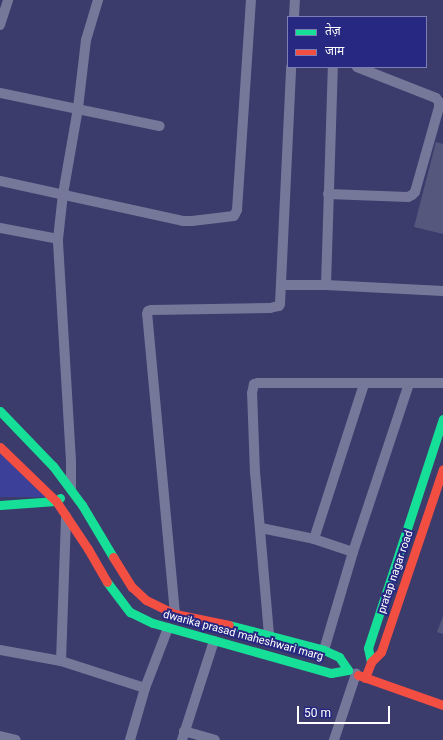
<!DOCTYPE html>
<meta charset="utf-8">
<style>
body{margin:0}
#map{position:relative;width:443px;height:740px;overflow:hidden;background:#3b3c6c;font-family:Roboto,"Noto Sans Devanagari",sans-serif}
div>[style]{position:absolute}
.green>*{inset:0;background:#3d4098}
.building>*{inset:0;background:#56577d}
.street>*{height:10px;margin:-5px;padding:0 5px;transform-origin:5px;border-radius:5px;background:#76789a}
.fast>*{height:9px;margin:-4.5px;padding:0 4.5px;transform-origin:4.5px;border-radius:4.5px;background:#16e098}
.jam>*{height:9px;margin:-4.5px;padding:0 4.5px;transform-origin:4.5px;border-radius:4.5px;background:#f24e42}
span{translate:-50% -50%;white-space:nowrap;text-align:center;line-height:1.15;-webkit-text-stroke:4px #262881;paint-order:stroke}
.street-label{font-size:11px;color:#fff}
.legend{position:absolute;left:287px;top:16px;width:140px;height:52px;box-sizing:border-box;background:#262881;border:1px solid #7d7eb3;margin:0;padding:5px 7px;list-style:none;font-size:12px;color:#fff}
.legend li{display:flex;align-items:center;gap:8px;height:20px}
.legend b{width:20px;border:1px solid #7d7eb3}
.scale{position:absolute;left:297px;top:706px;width:93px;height:18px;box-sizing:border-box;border:2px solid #fff;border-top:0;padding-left:5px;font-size:12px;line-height:14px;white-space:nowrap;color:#fff;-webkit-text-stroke:3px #262881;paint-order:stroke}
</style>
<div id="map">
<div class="green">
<div style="clip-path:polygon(0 453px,46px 497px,0 497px)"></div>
</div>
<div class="building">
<div style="clip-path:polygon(436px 142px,443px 144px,443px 234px,414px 227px)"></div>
<div style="clip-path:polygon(443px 616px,443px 634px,437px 632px)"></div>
</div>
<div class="street">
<div style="left:294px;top:17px;width:17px;rotate:-87deg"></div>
<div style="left:0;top:25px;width:26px;rotate:-72deg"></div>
<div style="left:0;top:93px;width:163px;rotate:11.7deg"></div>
<div style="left:0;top:181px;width:187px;rotate:12.3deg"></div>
<div style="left:183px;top:221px;width:9px"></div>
<div style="left:192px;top:221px;width:42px;rotate:-6.8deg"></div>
<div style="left:234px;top:216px;width:7px;rotate:-63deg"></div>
<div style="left:237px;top:210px;width:210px;rotate:-86.2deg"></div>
<div style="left:328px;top:194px;width:80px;rotate:2.1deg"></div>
<div style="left:408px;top:197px;width:4px;rotate:-27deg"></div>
<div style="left:412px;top:195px;width:4px;rotate:-45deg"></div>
<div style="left:415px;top:192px;width:88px;rotate:-74.2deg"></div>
<div style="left:439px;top:107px;width:5px;rotate:-90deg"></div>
<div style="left:439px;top:102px;width:5px;rotate:-127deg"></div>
<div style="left:436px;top:98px;width:85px;rotate:-158.6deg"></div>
<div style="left:0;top:228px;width:59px;rotate:10.7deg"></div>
<div style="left:281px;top:285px;width:45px"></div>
<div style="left:326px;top:285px;width:117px;rotate:2.9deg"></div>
<div style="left:326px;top:285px;width:218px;rotate:-88.2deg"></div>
<div style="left:71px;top:489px;width:28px;rotate:-90deg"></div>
<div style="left:71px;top:461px;width:222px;rotate:-93.4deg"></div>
<div style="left:58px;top:239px;width:45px;rotate:-83.7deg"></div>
<div style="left:63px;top:194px;width:87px;rotate:-80.1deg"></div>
<div style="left:78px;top:108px;width:68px;rotate:-83.3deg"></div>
<div style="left:86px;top:40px;width:42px;rotate:-73.3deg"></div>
<div style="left:261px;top:528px;width:54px;rotate:11.7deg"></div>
<div style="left:314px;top:539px;width:41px;rotate:18.4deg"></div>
<div style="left:314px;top:539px;width:163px;rotate:-72.1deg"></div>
<div style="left:175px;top:614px;width:301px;rotate:-95.3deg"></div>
<div style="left:147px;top:314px;width:3px;rotate:-72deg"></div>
<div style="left:148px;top:311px;width:3px;rotate:-18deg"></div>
<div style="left:151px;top:310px;width:119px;rotate:-1deg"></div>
<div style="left:270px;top:308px;width:9px;rotate:-13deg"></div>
<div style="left:279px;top:306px;width:2px;rotate:-63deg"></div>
<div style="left:280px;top:304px;width:237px;rotate:-87.3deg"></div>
<div style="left:269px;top:635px;width:163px;rotate:-94.9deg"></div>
<div style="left:255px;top:473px;width:80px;rotate:-92.1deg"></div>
<div style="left:252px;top:393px;width:9px;rotate:-77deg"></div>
<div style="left:254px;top:384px;width:4px;rotate:-14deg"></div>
<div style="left:258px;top:383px;width:185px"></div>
<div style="left:0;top:650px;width:62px;rotate:10.2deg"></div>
<div style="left:61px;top:661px;width:88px;rotate:17.8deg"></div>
<div style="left:324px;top:650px;width:102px;rotate:-73.5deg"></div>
<div style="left:353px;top:552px;width:177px;rotate:-71.6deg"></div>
<div style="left:61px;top:661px;width:145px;rotate:-88deg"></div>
<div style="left:184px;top:731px;width:32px;rotate:16deg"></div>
<div style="left:0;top:736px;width:16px;rotate:14deg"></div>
<div style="left:130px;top:740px;width:54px;rotate:-73.9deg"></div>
<div style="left:145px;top:688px;width:64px;rotate:-69deg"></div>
<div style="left:182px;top:740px;width:104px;rotate:-72.1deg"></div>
<div style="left:334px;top:740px;width:70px;rotate:-71.6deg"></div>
</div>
<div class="fast">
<div style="left:0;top:411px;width:76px;rotate:46.1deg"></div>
<div style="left:53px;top:466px;width:49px;rotate:53.4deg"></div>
<div style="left:82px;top:505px;width:61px;rotate:59.2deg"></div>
<div style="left:0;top:505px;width:56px;rotate:-4.1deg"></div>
<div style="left:56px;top:501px;width:5px;rotate:-37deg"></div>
<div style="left:107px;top:582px;width:38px;rotate:53deg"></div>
<div style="left:130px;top:612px;width:25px;rotate:26deg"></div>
<div style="left:153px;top:623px;width:185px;rotate:15.7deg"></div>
<div style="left:331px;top:673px;width:17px;rotate:-10deg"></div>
<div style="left:229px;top:625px;width:98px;rotate:14.7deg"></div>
<div style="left:324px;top:650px;width:17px;rotate:25deg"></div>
<div style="left:339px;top:657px;width:16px;rotate:55deg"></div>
<div style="left:371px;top:662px;width:14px;rotate:-102deg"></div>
<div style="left:368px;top:648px;width:241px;rotate:-71.9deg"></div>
</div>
<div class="jam">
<div style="left:0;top:447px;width:78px;rotate:44deg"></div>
<div style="left:56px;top:501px;width:58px;rotate:56.3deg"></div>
<div style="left:88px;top:549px;width:38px;rotate:60deg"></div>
<div style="left:113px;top:557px;width:36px;rotate:58deg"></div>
<div style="left:132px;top:587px;width:19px;rotate:43deg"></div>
<div style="left:146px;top:600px;width:32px;rotate:26deg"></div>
<div style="left:175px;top:614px;width:55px;rotate:11.5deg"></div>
<div style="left:358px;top:675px;width:90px;rotate:19.4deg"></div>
<div style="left:365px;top:678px;width:17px;rotate:-69deg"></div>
<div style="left:371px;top:662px;width:14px;rotate:-45deg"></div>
<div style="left:381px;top:652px;width:193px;rotate:-71.3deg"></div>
</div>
<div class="street-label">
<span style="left:396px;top:572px;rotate:-71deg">pratap nagar road</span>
<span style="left:243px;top:636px;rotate:15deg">dwarika prasad maheshwari marg</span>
</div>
<ul class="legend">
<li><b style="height:5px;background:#16e098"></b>तेज़</li>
<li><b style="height:5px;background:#f24e42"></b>जाम</li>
</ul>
<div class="scale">50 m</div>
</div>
